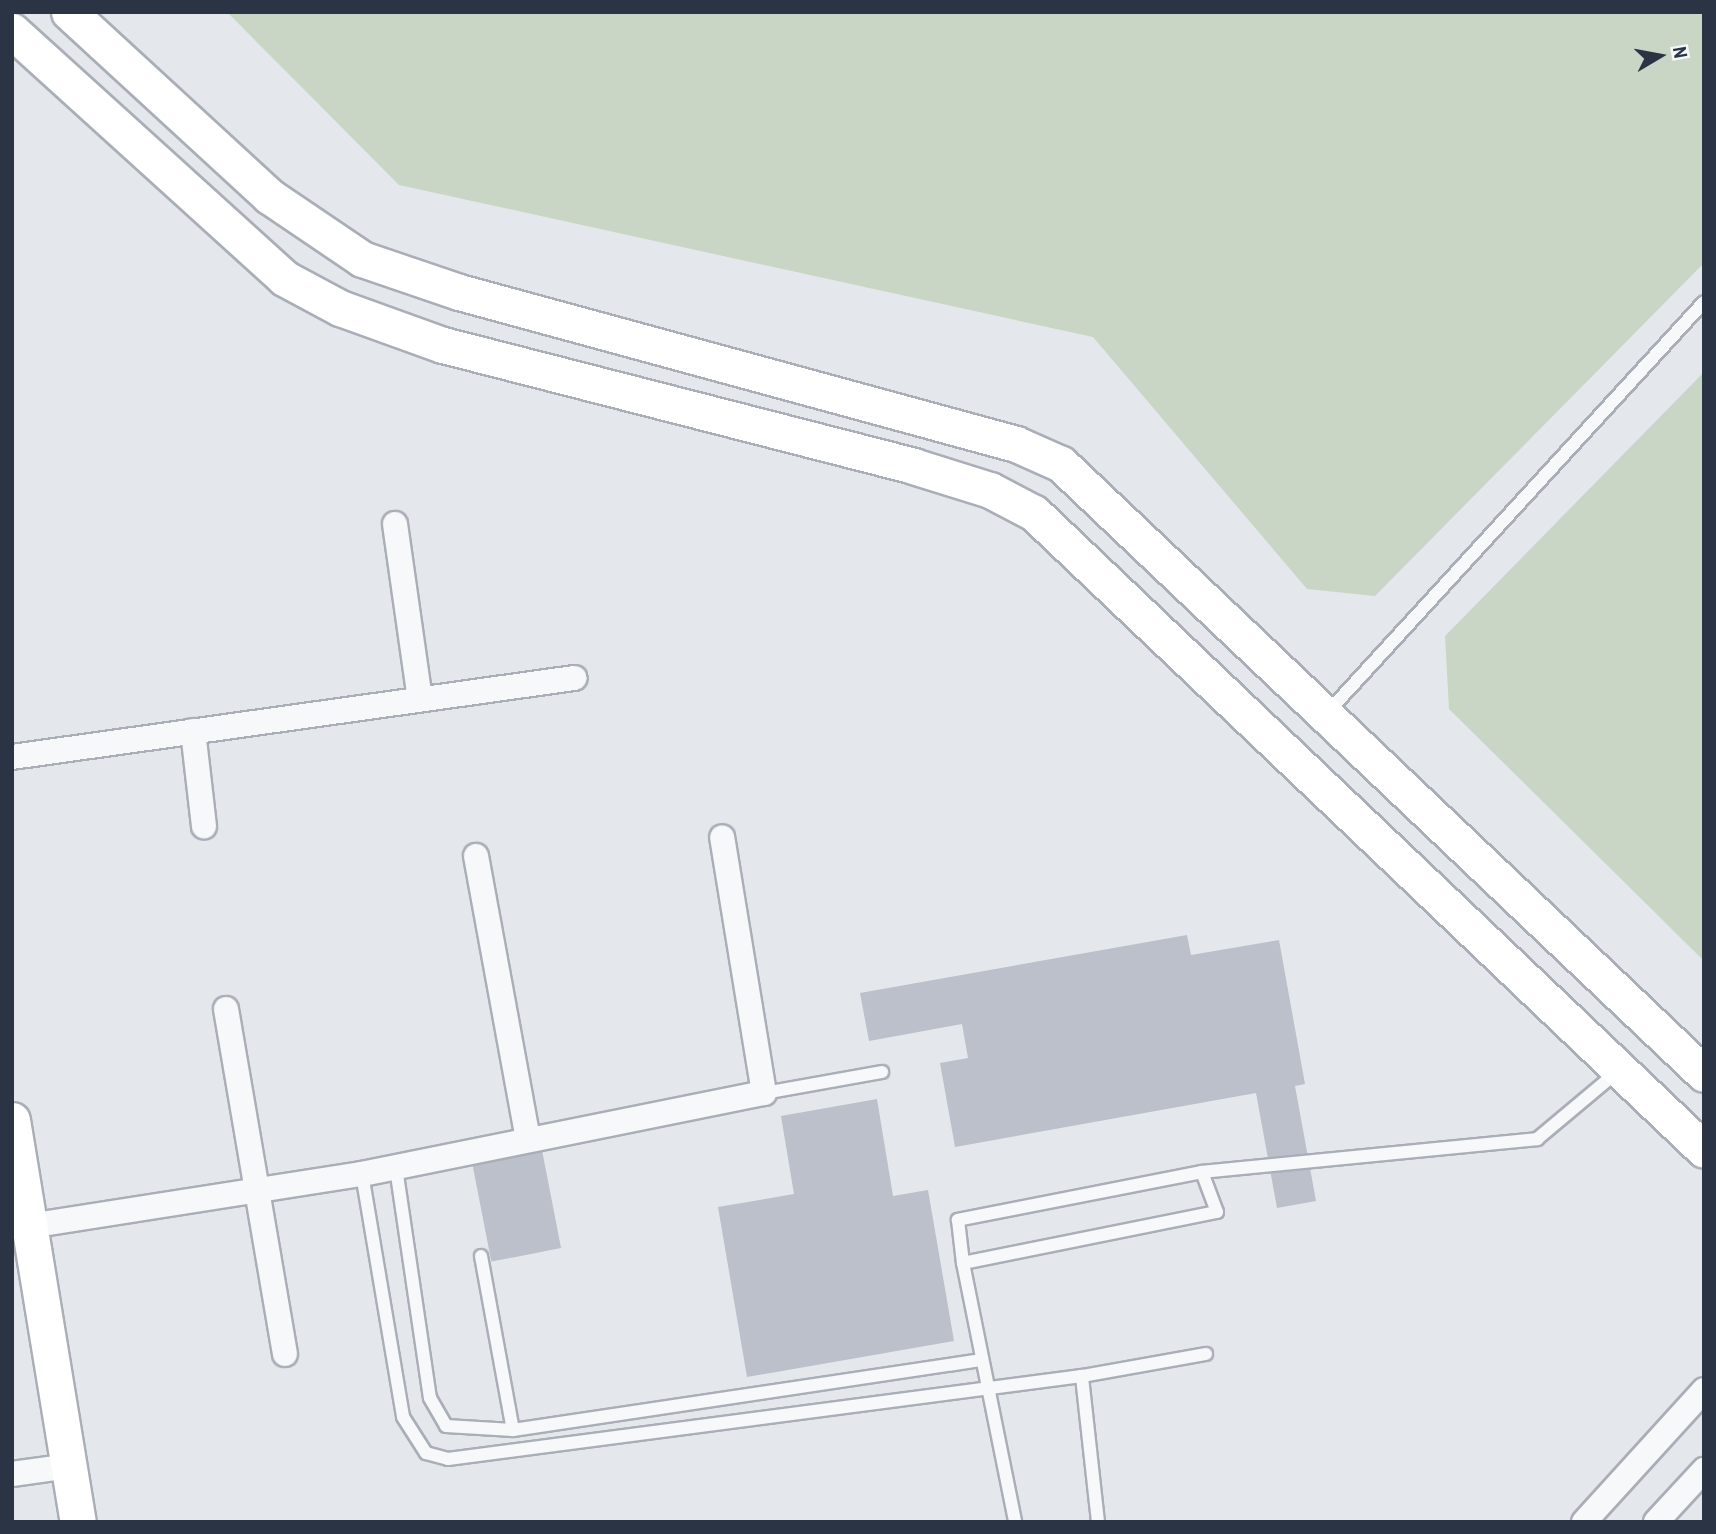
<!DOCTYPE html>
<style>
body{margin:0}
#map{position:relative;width:1716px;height:1534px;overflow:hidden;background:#e4e7ec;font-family:"Archivo Narrow",sans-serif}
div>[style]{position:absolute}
.green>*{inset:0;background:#c9d6c5}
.building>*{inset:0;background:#bbc0ca;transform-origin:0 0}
.roads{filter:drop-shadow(2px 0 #a9aeb7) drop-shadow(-2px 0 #a9aeb7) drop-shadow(0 2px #a9aeb7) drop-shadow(0 -2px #a9aeb7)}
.lane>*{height:12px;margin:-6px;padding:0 6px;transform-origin:6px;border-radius:6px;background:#f7f8fa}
.street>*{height:24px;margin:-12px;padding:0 12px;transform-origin:12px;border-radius:12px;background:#f7f8fa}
.secondary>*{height:35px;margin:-17.5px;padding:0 17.5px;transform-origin:17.5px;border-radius:17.5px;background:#fff}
span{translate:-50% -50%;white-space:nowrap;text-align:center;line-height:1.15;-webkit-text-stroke:6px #f4f6f9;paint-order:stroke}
.frame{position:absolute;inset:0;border:14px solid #2b3445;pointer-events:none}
.north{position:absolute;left:1625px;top:21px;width:70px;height:70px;-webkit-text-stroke:5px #f4f6f9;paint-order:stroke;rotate:80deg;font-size:19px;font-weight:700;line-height:28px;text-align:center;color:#2b3445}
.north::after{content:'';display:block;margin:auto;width:24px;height:32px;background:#2b3445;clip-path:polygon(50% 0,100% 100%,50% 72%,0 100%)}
</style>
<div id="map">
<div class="green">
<div style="clip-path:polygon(227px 12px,1704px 12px,1704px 263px,1375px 596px,1307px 589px,1093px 337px,399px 185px)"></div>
<div style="clip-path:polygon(1704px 372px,1704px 961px,1449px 709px,1445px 636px)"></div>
</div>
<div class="building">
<div style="clip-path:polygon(1187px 935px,1191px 955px,1279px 940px,1305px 1084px,1295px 1086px,1316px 1201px,1277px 1208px,1256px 1093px,955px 1147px,940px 1063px,968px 1058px,962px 1024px,869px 1041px,860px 993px)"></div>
<div style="clip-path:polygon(877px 1099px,893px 1196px,928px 1190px,954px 1341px,747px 1377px,718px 1207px,794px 1194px,781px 1116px)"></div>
<div style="left:541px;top:1145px;width:105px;height:71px;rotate:79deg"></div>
</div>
<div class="roads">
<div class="lane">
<div style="left:1328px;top:712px;width:556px;rotate:-47.48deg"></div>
<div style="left:764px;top:1093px;width:120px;rotate:-10.1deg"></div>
<div style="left:396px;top:1168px;width:232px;rotate:81.6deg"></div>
<div style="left:430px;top:1398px;width:32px;rotate:60deg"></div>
<div style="left:446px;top:1426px;width:67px;rotate:3.4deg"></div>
<div style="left:513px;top:1430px;width:474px;rotate:-8.5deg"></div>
<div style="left:1202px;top:1172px;width:337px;rotate:-5.6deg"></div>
<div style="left:1537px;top:1139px;width:104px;rotate:-39.9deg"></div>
<div style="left:362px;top:1174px;width:246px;rotate:80.4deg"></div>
<div style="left:403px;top:1417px;width:43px;rotate:57.4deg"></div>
<div style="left:426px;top:1453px;width:23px;rotate:15deg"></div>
<div style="left:448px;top:1459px;width:639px;rotate:-7.46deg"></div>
<div style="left:481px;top:1256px;width:177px;rotate:79.6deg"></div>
<div style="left:963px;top:1263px;width:259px;rotate:-11.4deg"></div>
<div style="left:1217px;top:1212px;width:43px;rotate:-110.6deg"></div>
<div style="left:1202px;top:1172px;width:249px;rotate:168.9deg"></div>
<div style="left:958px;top:1220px;width:43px;rotate:83.4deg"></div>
<div style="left:963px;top:1263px;width:264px;rotate:78.6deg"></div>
<div style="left:1098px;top:1522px;width:147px;rotate:-96.3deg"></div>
<div style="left:1082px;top:1376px;width:126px;rotate:-10.1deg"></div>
</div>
<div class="street">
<div style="left:395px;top:524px;width:177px;rotate:81.9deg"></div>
<div style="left:193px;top:731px;width:96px;rotate:83.4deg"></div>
<div style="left:12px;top:757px;width:568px;rotate:-8deg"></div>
<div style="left:476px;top:856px;width:288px;rotate:79.6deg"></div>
<div style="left:226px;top:1009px;width:350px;rotate:80.3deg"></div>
<div style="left:29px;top:1226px;width:337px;rotate:-8.9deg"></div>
<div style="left:362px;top:1174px;width:410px;rotate:-11.4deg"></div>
<div style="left:764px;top:1093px;width:259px;rotate:-99.3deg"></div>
<div style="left:12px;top:1474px;width:59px;rotate:-7.9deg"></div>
<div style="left:1584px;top:1522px;width:178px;rotate:-47.7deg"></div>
<div style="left:1656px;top:1522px;width:71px;rotate:-47.3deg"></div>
</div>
<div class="secondary">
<div style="left:69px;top:12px;width:272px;rotate:42.6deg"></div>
<div style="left:269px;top:196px;width:112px;rotate:34.1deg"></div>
<div style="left:362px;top:259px;width:102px;rotate:18.8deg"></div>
<div style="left:459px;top:292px;width:577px;rotate:15.26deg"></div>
<div style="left:1016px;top:444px;width:49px;rotate:24deg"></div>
<div style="left:1061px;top:464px;width:886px;rotate:43.49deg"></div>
<div style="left:12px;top:31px;width:367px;rotate:42.2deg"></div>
<div style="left:284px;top:278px;width:64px;rotate:28.2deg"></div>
<div style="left:340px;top:308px;width:109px;rotate:19.8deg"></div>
<div style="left:443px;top:345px;width:485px;rotate:14.4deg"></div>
<div style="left:913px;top:466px;width:81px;rotate:17.3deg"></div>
<div style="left:990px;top:490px;width:50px;rotate:27.6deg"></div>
<div style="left:1034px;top:513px;width:924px;rotate:43.55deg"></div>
<div style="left:12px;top:1120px;width:407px;rotate:80.7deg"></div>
</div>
</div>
<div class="frame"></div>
<div class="north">N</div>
</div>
